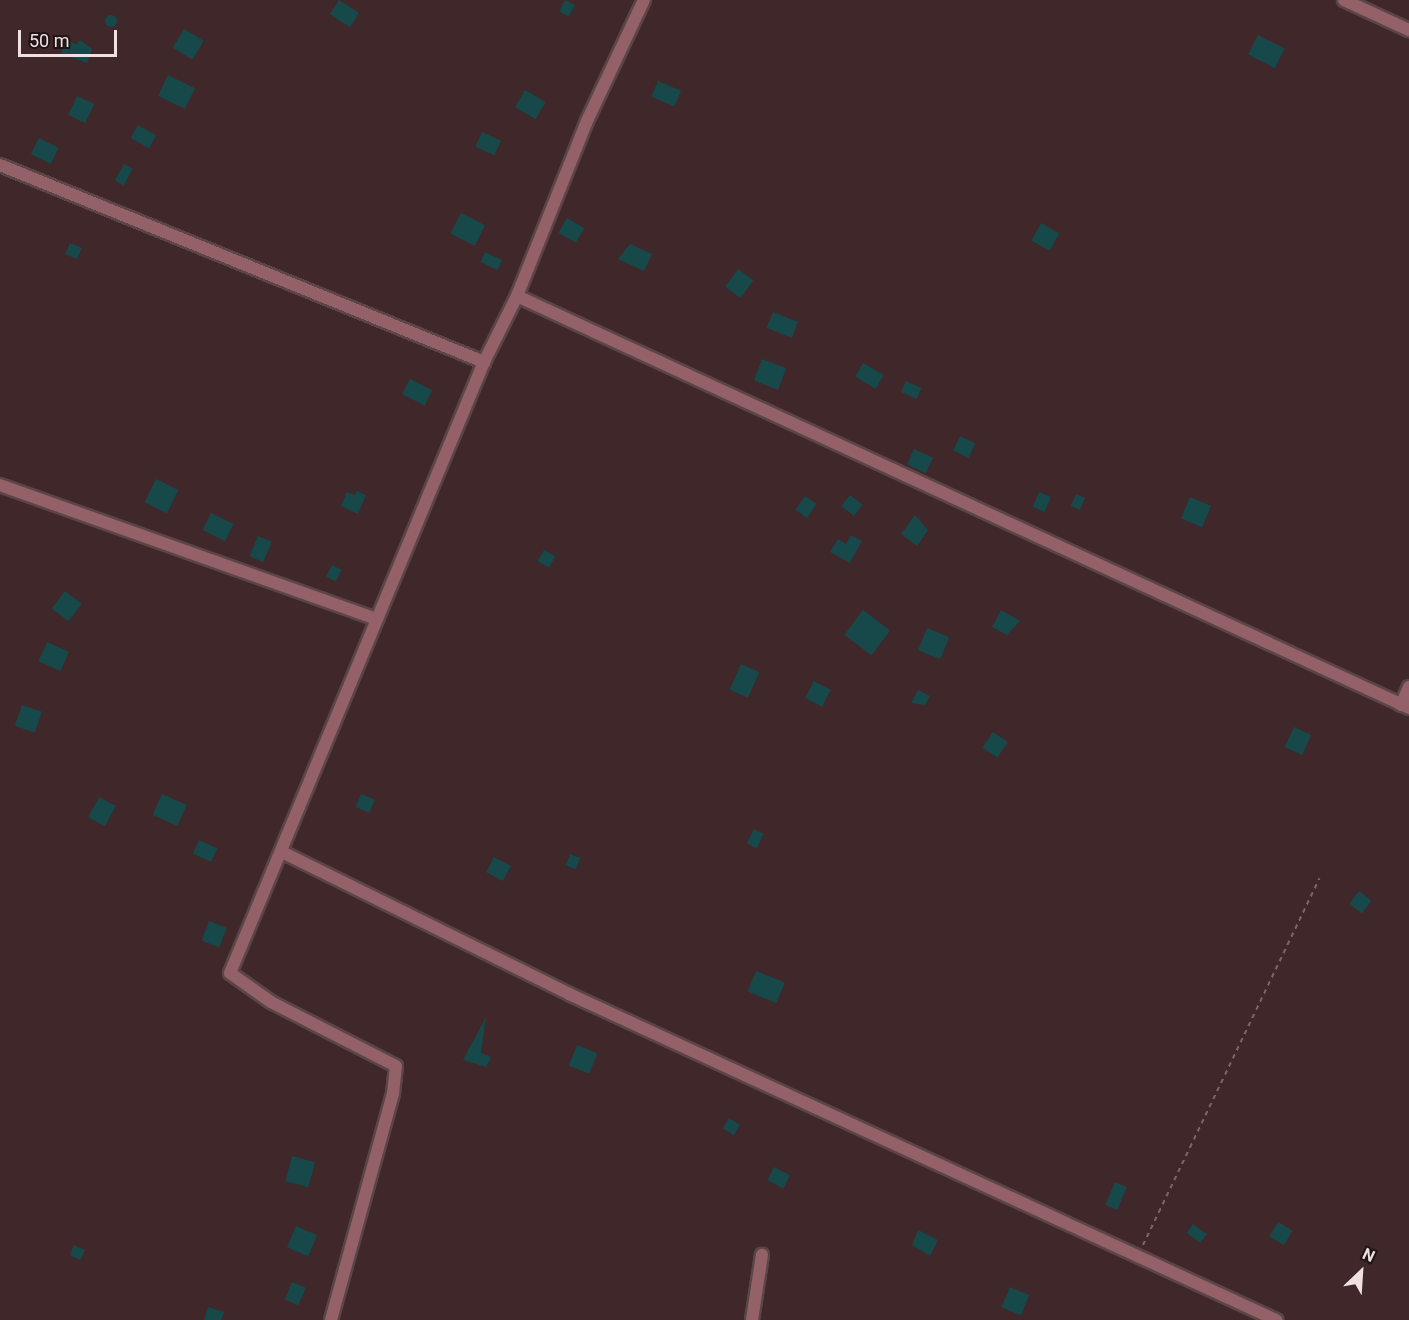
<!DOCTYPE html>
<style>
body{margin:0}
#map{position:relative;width:1409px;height:1320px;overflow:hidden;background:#3f272a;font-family:Roboto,sans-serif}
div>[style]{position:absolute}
.building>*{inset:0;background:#17494b;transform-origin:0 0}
.round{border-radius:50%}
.path>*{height:2px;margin-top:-1px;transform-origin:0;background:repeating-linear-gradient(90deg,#7b6568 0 4.5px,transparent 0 9px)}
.roads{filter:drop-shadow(2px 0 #5b4547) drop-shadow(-2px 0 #5b4547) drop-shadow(0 2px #5b4547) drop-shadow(0 -2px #5b4547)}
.minor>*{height:12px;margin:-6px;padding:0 6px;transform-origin:6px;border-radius:6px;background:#936167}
span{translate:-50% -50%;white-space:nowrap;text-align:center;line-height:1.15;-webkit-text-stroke:4.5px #1f1415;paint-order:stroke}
.north{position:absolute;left:1331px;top:1242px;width:60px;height:60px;-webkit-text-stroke:4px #1f1415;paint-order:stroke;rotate:25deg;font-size:16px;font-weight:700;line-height:24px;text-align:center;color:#f1e0e2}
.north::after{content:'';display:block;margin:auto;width:21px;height:27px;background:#f1e0e2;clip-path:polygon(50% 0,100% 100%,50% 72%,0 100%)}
.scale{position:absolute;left:18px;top:30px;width:99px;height:27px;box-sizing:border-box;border:3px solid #f1e0e2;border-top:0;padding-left:8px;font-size:18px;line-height:21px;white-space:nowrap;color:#f1e0e2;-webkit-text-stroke:4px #1f1415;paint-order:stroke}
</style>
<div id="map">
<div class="building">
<div style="left:339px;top:0;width:24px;height:17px;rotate:33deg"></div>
<div style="left:565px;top:0;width:11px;height:13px;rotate:27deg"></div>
<div class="round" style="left:105px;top:15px;width:12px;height:12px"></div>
<div style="left:184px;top:29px;width:23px;height:22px;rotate:31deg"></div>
<div style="left:1258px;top:35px;width:30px;height:22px;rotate:27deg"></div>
<div style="clip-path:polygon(66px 40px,76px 44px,80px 40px,92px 49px,87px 63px,61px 53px)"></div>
<div style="left:168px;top:75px;width:30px;height:23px;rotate:26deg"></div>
<div style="left:658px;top:81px;width:25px;height:17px;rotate:23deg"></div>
<div style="left:525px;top:90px;width:24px;height:20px;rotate:30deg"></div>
<div style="left:77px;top:96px;width:19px;height:21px;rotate:25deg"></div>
<div style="left:138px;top:125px;width:21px;height:15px;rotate:29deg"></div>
<div style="left:482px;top:132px;width:21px;height:16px;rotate:25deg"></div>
<div style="left:39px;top:138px;width:22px;height:18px;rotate:27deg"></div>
<div style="left:124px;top:164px;width:10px;height:19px;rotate:29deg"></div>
<div style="left:461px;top:213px;width:27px;height:23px;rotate:27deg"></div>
<div style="left:567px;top:218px;width:20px;height:17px;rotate:30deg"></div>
<div style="left:1041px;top:223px;width:21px;height:20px;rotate:29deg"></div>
<div style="left:70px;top:243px;width:13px;height:12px;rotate:23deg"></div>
<div style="clip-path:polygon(630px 244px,652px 254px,644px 271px,618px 259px)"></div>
<div style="left:485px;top:252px;width:19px;height:11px;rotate:25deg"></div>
<div style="left:738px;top:269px;width:19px;height:22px;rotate:36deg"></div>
<div style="left:773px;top:312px;width:27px;height:17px;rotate:22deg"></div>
<div style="left:762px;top:359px;width:26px;height:23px;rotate:21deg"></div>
<div style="left:863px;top:363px;width:24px;height:16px;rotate:30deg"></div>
<div style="left:410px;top:379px;width:25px;height:17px;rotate:27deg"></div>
<div style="left:906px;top:381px;width:17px;height:12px;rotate:24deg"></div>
<div style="left:960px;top:436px;width:17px;height:16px;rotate:25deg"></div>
<div style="left:914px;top:449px;width:21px;height:17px;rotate:25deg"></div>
<div style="left:156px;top:479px;width:25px;height:26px;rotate:26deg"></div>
<div style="clip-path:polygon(357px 491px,366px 495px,358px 514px,341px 506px,347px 492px,355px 495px)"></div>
<div style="left:1039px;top:492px;width:13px;height:16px;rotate:23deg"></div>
<div style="left:1076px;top:494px;width:10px;height:13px;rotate:24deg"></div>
<div style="left:850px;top:495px;width:16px;height:14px;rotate:38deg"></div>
<div style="left:805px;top:496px;width:14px;height:17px;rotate:34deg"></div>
<div style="left:1190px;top:497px;width:23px;height:23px;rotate:23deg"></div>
<div style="left:211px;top:513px;width:25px;height:19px;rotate:26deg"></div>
<div style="clip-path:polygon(915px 515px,928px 530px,917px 546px,901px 534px)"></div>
<div style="clip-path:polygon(851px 535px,862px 541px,850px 563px,830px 552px,838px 539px,846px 544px)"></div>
<div style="left:258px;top:536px;width:15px;height:22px;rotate:23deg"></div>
<div style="left:544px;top:550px;width:13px;height:13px;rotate:29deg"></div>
<div style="left:332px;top:565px;width:11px;height:13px;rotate:27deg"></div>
<div style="left:65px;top:591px;width:21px;height:22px;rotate:37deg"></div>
<div style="left:863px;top:610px;width:34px;height:31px;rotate:37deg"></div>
<div style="clip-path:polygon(1001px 610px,1020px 621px,1007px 635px,992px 627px)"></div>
<div style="left:927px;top:628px;width:24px;height:24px;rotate:22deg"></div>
<div style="left:47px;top:642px;width:24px;height:21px;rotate:24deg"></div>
<div style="left:741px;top:664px;width:20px;height:28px;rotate:24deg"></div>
<div style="left:814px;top:681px;width:19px;height:19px;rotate:28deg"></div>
<div style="clip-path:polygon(918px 690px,930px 696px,925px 705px,911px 703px)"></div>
<div style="left:22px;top:705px;width:21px;height:22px;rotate:19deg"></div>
<div style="left:1294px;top:727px;width:19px;height:22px;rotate:25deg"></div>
<div style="left:993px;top:732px;width:18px;height:19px;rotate:34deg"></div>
<div style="left:162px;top:794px;width:27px;height:23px;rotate:24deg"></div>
<div style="left:361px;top:794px;width:15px;height:14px;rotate:23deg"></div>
<div style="left:99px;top:797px;width:19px;height:23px;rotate:28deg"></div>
<div style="left:754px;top:829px;width:11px;height:16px;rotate:27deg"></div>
<div style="left:199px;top:840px;width:20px;height:15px;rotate:24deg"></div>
<div style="left:570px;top:854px;width:11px;height:12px;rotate:22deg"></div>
<div style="left:494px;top:857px;width:19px;height:17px;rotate:28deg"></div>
<div style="left:1359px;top:891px;width:16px;height:16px;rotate:38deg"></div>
<div style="left:209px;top:921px;width:19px;height:21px;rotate:21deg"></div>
<div style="left:756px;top:971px;width:31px;height:22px;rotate:22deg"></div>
<div style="clip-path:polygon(486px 1017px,481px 1053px,491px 1057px,486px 1067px,463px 1060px)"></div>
<div style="left:577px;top:1045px;width:22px;height:22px;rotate:22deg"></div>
<div style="left:729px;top:1118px;width:13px;height:12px;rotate:32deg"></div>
<div style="left:292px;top:1156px;width:24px;height:26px;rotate:15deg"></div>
<div style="left:774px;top:1167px;width:18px;height:15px;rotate:27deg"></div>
<div style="left:1115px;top:1182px;width:13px;height:25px;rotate:23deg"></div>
<div style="left:1278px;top:1222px;width:17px;height:17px;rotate:31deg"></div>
<div style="left:1193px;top:1224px;width:17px;height:11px;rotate:36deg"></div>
<div style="left:296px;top:1226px;width:23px;height:23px;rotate:23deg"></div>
<div style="clip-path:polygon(918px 1230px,938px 1240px,930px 1256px,912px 1245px)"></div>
<div style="left:74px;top:1245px;width:12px;height:11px;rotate:24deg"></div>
<div style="left:292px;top:1282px;width:15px;height:19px;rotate:23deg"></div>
<div style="left:1010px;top:1287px;width:21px;height:22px;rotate:23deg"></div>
<div style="clip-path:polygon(208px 1307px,224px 1312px,221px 1320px,204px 1320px)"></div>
</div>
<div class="path">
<div style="left:1143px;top:1245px;width:407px;rotate:-64.3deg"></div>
</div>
<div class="roads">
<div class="minor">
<div style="left:1344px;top:0;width:72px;rotate:24.8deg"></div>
<div style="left:0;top:165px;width:523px;rotate:22.15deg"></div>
<div style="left:517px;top:296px;width:983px;rotate:24.79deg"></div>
<div style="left:0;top:485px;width:400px;rotate:19.6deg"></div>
<div style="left:1401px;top:705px;width:20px;rotate:-66deg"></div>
<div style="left:282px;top:852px;width:320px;rotate:26.3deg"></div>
<div style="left:569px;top:994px;width:779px;rotate:24.75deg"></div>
<div style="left:331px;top:1320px;width:234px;rotate:-74.7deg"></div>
<div style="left:393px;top:1094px;width:28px;rotate:-84deg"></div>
<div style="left:396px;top:1066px;width:140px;rotate:-152.9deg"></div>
<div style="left:271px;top:1002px;width:50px;rotate:-144.7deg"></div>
<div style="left:230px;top:973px;width:662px;rotate:-67.43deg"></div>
<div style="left:484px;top:362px;width:74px;rotate:-63.4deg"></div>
<div style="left:517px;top:296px;width:188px;rotate:-68.2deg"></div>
<div style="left:587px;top:121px;width:134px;rotate:-64.8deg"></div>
<div style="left:752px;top:1320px;width:66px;rotate:-81.3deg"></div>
</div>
</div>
<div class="north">N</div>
<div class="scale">50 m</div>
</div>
